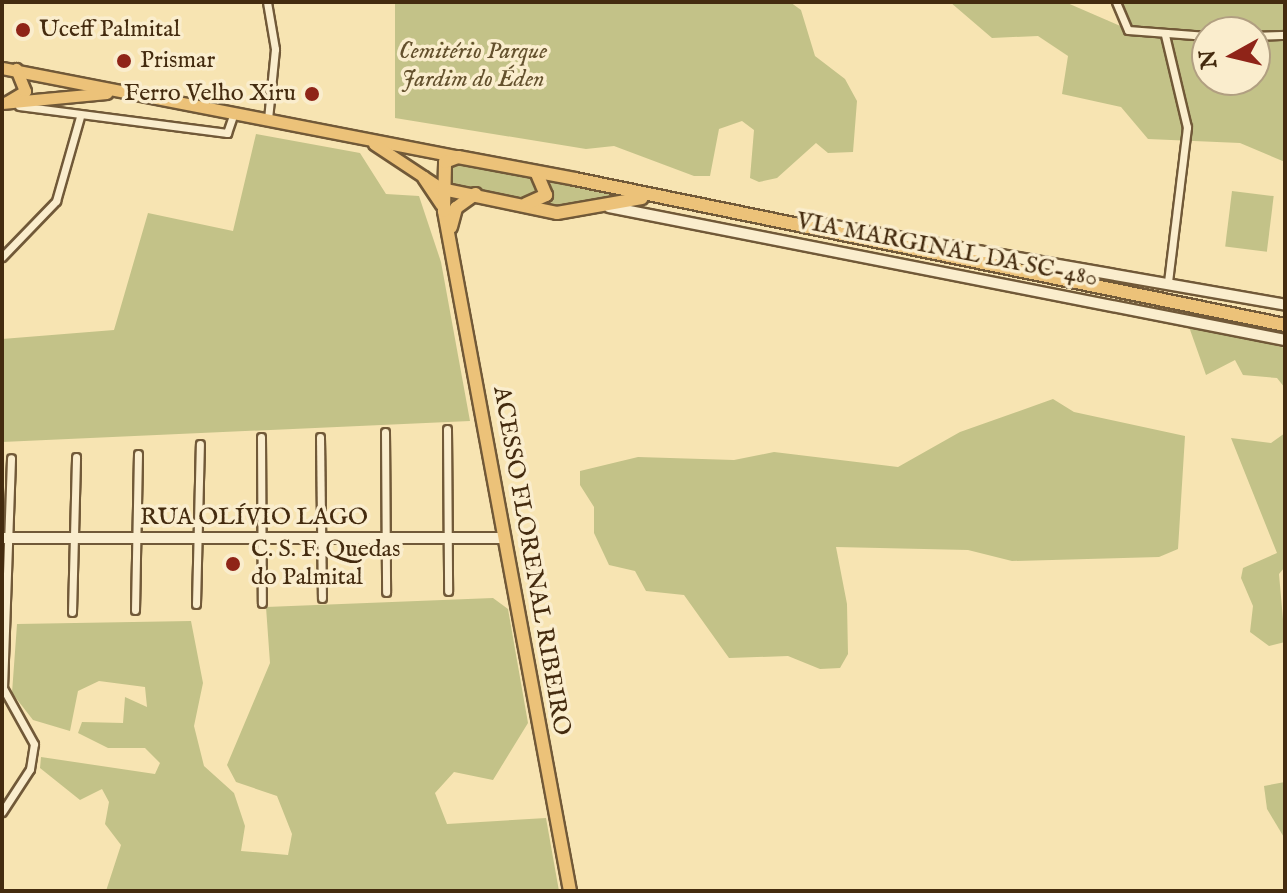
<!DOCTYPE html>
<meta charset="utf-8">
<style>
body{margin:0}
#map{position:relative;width:1287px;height:893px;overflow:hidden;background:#f7e4b2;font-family:"IM FELL English",serif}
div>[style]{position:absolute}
.green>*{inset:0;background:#c3c288;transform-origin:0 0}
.roads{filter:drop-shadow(2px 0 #715938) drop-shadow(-2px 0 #715938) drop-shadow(0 2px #715938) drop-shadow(0 -2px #715938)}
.street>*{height:7px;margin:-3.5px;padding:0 3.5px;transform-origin:3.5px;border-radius:3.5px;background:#faedcd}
.secondary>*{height:10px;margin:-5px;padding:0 5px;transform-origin:5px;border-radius:5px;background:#faedcd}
.primary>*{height:11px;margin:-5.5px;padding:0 5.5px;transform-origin:5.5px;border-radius:5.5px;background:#ecc279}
.highway>*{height:12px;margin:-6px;padding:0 6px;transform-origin:6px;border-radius:6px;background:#ecc279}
.dots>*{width:22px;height:22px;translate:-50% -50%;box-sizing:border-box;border:4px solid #faedcd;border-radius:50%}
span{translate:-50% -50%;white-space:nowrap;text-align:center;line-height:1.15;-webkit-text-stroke:7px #faedcd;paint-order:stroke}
.poi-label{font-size:24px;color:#442b0f}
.left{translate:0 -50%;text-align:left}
.right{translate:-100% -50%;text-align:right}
.park-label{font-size:24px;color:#64512d;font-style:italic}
.street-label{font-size:24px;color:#442b0f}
.frame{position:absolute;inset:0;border:4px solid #442b0f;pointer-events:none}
.north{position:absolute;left:1191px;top:16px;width:80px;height:80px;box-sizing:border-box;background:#faedcd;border:2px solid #b19f81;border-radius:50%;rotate:262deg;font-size:22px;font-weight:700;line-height:32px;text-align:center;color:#442b0f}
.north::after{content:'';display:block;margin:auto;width:28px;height:36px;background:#8f2418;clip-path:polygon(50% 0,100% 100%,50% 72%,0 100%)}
</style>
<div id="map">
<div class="green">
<div style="clip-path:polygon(395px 2px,790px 2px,801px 10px,815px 56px,845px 79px,857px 101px,853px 152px,828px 153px,816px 143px,777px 178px,759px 182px,750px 178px,754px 130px,742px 121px,719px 129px,710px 176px,694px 176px,614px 146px,586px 149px,395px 118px)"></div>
<div style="clip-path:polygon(evenodd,950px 2px,1065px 2px,1125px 28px,1116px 2px,1285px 2px,1285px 162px,1240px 143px,1148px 139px,1121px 107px,1062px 94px,1068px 56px,1038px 36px,992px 38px,950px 2px,1207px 32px,1255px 32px,1255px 80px,1207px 80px,1207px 32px)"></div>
<div style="clip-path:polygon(256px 134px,360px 153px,386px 194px,419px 196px,441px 262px,470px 421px,2px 442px,2px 339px,114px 330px,148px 213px,233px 231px)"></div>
<div style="clip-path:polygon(457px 163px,535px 178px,542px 189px,525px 201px,453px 187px,449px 167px)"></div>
<div style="clip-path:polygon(552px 181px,622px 195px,622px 197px,574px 210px,541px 209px)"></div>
<div style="left:1232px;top:191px;width:42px;height:56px;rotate:7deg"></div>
<div style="clip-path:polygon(1188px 324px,1285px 348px,1285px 388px,1277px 378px,1243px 375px,1235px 360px,1206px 375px)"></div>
<div style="clip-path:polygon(1053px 399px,1074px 412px,1185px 436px,1178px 549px,1159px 557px,1012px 561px,968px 550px,836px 547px,847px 604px,848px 654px,840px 668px,820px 669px,788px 656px,729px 658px,684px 595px,646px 591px,635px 571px,609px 565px,594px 533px,594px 507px,580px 485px,580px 471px,638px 457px,734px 460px,774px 452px,898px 467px,960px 432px)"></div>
<div style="clip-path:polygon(1285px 433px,1285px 567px,1279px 574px,1285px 642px,1269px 646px,1250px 632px,1253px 606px,1241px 578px,1243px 568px,1277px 553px,1231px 438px,1271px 443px)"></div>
<div style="clip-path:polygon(493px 598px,508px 609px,528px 723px,493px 780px,454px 772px,435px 793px,447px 824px,546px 818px,559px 891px,106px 891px,121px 845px,105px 824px,109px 802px,102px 789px,80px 800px,40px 768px,41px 757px,155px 774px,160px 763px,145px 748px,108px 748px,78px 733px,82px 722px,123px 723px,125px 697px,147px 707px,145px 687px,99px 681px,78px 691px,70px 731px,33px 720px,12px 693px,17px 624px,191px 621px,203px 683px,194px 726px,204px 766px,234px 793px,245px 826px,241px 851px,288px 855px,292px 834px,277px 796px,236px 782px,227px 765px,270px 663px,266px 607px)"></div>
<div style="clip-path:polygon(1285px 782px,1285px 839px,1267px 809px,1264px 786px)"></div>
</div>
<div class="roads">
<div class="street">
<div style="left:267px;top:2px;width:48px;rotate:80.3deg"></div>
<div style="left:275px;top:49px;width:70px;rotate:95.7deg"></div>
<div style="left:1116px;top:2px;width:30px;rotate:67deg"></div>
<div style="left:1128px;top:30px;width:79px;rotate:4.3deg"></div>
<div style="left:1165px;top:35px;width:95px;rotate:76.6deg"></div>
<div style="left:1187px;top:127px;width:155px;rotate:97deg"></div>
<div style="left:1255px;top:36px;width:30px;rotate:-2deg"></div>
<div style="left:19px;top:106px;width:210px;rotate:7.4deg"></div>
<div style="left:227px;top:133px;width:21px;rotate:-71deg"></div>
<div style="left:2px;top:257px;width:78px;rotate:-46deg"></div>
<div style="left:56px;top:201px;width:87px;rotate:-74.1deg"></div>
<div style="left:447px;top:429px;width:162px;rotate:89.6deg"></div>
<div style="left:385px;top:432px;width:160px;rotate:89.6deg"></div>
<div style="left:261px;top:437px;width:166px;rotate:89.7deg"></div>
<div style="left:320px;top:437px;width:161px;rotate:89.3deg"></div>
<div style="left:196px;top:604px;width:160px;rotate:-88.6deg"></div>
<div style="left:135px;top:610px;width:156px;rotate:-88.9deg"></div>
<div style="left:72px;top:612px;width:155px;rotate:-88.5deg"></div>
<div style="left:2px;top:812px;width:51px;rotate:-56.9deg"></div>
<div style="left:30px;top:769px;width:25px;rotate:-81deg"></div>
<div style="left:34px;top:744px;width:64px;rotate:-119deg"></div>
<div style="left:3px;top:688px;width:230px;rotate:-88deg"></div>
</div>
<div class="secondary">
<div style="left:609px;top:207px;width:689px;rotate:11.13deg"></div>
<div style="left:806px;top:221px;width:486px;rotate:9.9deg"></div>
<div style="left:2px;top:538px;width:503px"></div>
</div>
<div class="primary">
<div style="left:2px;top:68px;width:465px;rotate:11deg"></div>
<div style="left:7px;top:102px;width:21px;rotate:-31deg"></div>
<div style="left:25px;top:91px;width:24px;rotate:-112deg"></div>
<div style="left:2px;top:103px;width:105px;rotate:-5.4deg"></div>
<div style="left:374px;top:144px;width:82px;rotate:33.5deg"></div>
</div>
<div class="highway">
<div style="left:424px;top:178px;width:32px;rotate:56deg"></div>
<div style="left:442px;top:189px;width:117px;rotate:11.8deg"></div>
<div style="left:557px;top:213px;width:86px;rotate:-10deg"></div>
<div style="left:526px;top:204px;width:22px;rotate:-24deg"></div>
<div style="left:546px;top:195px;width:23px;rotate:-113deg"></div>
<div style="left:451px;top:227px;width:20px;rotate:-75deg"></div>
<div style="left:456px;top:208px;width:24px;rotate:-36deg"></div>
<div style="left:570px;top:891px;width:692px;rotate:-100.5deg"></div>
<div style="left:444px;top:211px;width:49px;rotate:-88.8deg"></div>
<div style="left:445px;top:162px;width:14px;rotate:-21deg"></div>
<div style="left:458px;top:157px;width:119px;rotate:10.6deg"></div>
<div style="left:575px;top:179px;width:725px;rotate:11.62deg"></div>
</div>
</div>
<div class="dots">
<div style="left:23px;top:30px;background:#8f2418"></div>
<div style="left:124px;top:61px;background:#8f2418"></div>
<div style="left:312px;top:94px;background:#8f2418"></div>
<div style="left:233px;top:564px;background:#8f2418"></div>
</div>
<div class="poi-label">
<span class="left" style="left:39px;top:30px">Uceff Palmital</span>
<span class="left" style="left:140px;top:61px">Prismar</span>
<span class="right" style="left:296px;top:94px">Ferro Velho Xiru</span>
<span class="left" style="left:251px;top:564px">C. S. F. Quedas<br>do Palmital</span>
</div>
<div class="park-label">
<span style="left:473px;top:66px">Cemitério Parque<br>Jardim do Éden</span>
</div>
<div class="street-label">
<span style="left:947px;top:250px;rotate:11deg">VIA MARGINAL DA SC-480</span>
<span style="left:254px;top:518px">RUA OLÍVIO LAGO</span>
<span style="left:531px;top:561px;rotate:80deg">ACESSO FLORENAL RIBEIRO</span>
</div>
<div class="frame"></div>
<div class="north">N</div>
</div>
